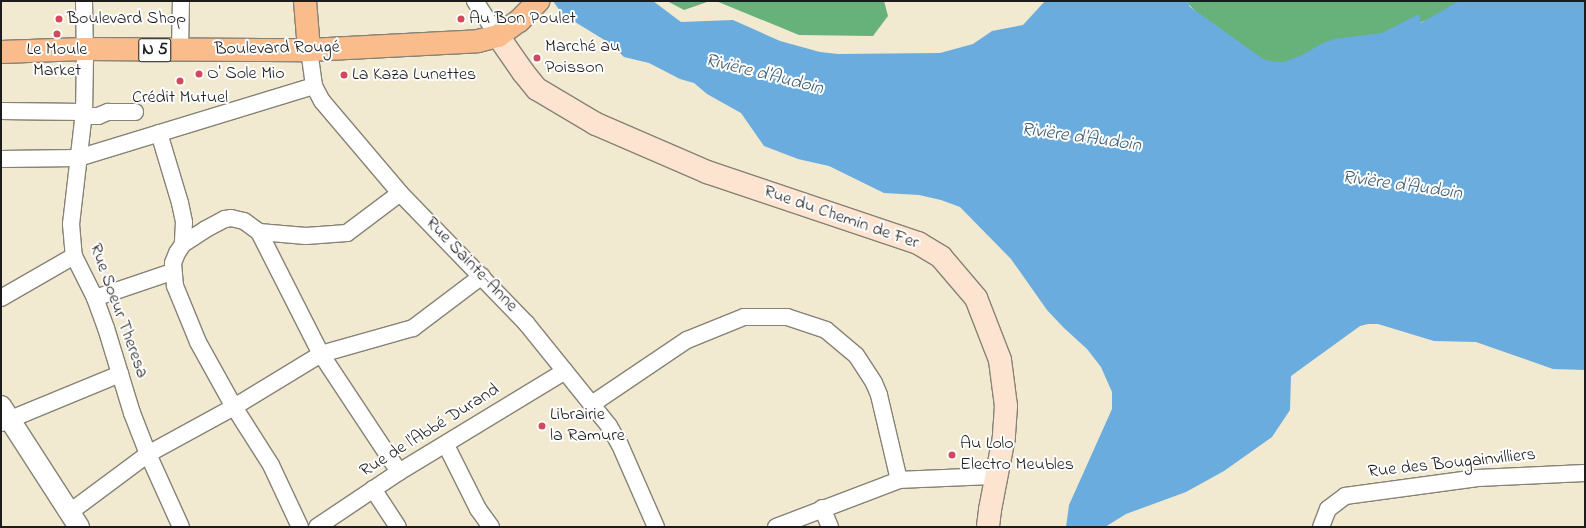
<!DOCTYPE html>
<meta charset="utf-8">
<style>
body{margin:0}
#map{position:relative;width:1586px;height:528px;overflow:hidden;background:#f1e9d0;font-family:"Indie Flower",sans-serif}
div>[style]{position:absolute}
.forest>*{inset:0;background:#67b17a}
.water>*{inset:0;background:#6aacde}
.roads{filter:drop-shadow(1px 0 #868276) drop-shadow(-1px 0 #868276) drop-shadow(0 1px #868276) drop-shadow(0 -1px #868276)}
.minor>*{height:16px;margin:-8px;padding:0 8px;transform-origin:8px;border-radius:8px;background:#fff}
.tertiary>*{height:20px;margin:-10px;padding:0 10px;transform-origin:10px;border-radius:10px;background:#fff}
.secondary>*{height:22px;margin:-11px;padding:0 11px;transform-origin:11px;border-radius:11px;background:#fde4d1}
.primary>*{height:22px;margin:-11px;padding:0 11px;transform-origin:11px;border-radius:11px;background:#fabc8b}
.dots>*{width:11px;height:11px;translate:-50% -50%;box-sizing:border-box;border:2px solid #fff;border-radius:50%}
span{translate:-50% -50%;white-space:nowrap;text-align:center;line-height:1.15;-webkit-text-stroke:4px #fff;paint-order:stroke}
.shield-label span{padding:1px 3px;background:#fff;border:1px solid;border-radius:3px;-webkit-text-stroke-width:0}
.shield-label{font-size:17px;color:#1c1c1c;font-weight:700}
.poi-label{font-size:18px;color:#1c1c1c}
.left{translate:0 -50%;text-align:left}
.street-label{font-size:18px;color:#1c1c1c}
.water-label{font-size:19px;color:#3f5d73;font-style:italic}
.frame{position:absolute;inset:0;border:2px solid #1c1c1c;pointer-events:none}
</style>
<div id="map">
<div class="forest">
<div style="clip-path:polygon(667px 1px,710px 1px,684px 10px)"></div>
<div style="clip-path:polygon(716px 1px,884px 1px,888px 16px,873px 36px,799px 35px)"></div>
<div style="clip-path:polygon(1185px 1px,1473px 1px,1410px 27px,1278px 73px,1237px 51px)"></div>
</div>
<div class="water">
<div style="clip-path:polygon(553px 1px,653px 1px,681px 22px,733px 20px,780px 41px,820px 52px,838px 54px,940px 53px,973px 44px,992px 31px,1023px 25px,1045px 1px,1190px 1px,1189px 6px,1263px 59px,1274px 62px,1284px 62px,1302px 55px,1321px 44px,1334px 39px,1382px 33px,1419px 14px,1421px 23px,1459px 1px,1585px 1px,1585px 370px,1553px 369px,1476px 342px,1434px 341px,1378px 324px,1368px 324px,1360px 326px,1291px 376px,1290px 410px,1272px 437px,1224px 471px,1186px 492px,1126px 514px,1105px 527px,1066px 527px,1069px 505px,1112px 409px,1112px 392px,1101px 367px,1087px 349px,1064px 328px,1047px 310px,1011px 259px,960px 207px,941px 200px,919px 195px,884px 193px,829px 166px,798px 159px,764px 146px,741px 113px,707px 94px,694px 83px,680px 79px,649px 63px,624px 57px,611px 44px,562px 14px)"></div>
</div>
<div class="roads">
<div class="minor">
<div style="left:84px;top:1px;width:56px;rotate:89deg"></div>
<div style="left:85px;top:57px;width:55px;rotate:91deg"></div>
<div style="left:84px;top:112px;width:113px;rotate:96.6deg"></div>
<div style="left:71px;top:224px;width:32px;rotate:85deg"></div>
<div style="left:74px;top:256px;width:47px;rotate:63.4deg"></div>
<div style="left:95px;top:298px;width:32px;rotate:70deg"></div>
<div style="left:106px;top:328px;width:89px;rotate:73deg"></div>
<div style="left:132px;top:413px;width:44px;rotate:68.7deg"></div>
<div style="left:148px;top:454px;width:80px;rotate:65.7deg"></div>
<div style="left:475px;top:1px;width:42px;rotate:56.7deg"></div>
<div style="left:309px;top:50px;width:36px;rotate:82deg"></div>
<div style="left:314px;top:86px;width:17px;rotate:62deg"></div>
<div style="left:322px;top:101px;width:121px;rotate:49.7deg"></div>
<div style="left:400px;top:193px;width:181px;rotate:45.9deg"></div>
<div style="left:526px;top:323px;width:132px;rotate:51.1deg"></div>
<div style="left:609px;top:426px;width:22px;rotate:60deg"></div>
<div style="left:620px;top:445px;width:90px;rotate:66.3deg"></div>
<div style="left:180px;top:51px;width:50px;rotate:-88.9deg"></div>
<div style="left:1px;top:111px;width:83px;rotate:0.7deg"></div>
<div style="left:84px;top:112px;width:7px;rotate:34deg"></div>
<div style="left:90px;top:116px;width:8px"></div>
<div style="left:98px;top:116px;width:11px;rotate:-22deg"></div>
<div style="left:108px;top:112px;width:27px"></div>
<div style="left:159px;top:133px;width:73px;rotate:73.3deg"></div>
<div style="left:180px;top:203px;width:19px;rotate:78deg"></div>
<div style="left:184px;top:222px;width:22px;rotate:93deg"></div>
<div style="left:1px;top:159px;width:77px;rotate:-0.7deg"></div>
<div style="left:78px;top:158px;width:247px;rotate:-17deg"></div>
<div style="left:259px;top:232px;width:137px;rotate:63.1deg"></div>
<div style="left:321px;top:354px;width:141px;rotate:56.5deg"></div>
<div style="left:1px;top:298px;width:84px;rotate:-29.9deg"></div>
<div style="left:95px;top:298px;width:81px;rotate:-18.7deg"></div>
<div style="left:592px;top:404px;width:115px;rotate:-34deg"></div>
<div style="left:687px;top:340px;width:61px;rotate:-22deg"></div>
<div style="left:744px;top:317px;width:43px"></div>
<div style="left:787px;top:317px;width:41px;rotate:18.4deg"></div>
<div style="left:826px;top:330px;width:39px;rotate:40deg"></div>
<div style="left:856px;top:355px;width:33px;rotate:57deg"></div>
<div style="left:874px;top:383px;width:13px;rotate:67deg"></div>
<div style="left:879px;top:395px;width:87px;rotate:76.8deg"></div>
<div style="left:1px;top:423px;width:129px;rotate:-22.4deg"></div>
<div style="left:446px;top:445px;width:72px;rotate:63.4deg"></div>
<div style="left:478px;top:509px;width:22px;rotate:54deg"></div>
<div style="left:373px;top:489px;width:45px;rotate:56.7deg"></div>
<div style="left:822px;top:508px;width:21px;rotate:67deg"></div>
<div style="left:70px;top:512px;width:97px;rotate:-36.6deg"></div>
<div style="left:148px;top:454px;width:98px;rotate:-28.7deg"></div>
<div style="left:234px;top:407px;width:102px;rotate:-31.3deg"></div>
<div style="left:321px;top:354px;width:96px;rotate:-15.8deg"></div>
<div style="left:413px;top:328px;width:86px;rotate:-37deg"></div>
<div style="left:300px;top:527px;width:68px;rotate:-115.1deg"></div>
<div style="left:271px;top:465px;width:69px;rotate:-122.5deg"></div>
<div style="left:234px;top:407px;width:74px;rotate:-119deg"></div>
<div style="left:198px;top:342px;width:61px;rotate:-112.3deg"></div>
<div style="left:175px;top:286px;width:23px;rotate:-95deg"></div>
<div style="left:173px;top:263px;width:11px;rotate:-68deg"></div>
<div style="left:177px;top:253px;width:11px;rotate:-56deg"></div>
<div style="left:183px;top:244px;width:27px;rotate:-33deg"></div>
<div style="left:206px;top:229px;width:21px;rotate:-28deg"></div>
<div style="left:225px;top:219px;width:6px;rotate:-9deg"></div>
<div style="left:231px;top:218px;width:13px;rotate:13deg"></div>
<div style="left:244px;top:221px;width:19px;rotate:36deg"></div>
<div style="left:259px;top:232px;width:47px;rotate:4.9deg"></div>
<div style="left:306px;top:236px;width:41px;rotate:-4.2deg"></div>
<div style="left:347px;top:233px;width:66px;rotate:-37deg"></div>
<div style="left:317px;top:527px;width:99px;rotate:-33.9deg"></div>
<div style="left:399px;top:472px;width:194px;rotate:-31.3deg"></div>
<div style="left:776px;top:527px;width:132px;rotate:-20.9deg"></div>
<div style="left:899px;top:480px;width:97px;rotate:-2.4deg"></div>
<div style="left:1321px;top:527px;width:19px;rotate:-69deg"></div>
<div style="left:1328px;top:509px;width:21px;rotate:-37deg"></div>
<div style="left:1345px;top:496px;width:134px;rotate:-7.7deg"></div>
<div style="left:1478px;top:478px;width:107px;rotate:-2.7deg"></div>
</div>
<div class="tertiary">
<div style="left:1px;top:406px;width:144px;rotate:57.2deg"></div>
</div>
<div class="secondary">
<div style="left:498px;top:36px;width:44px;rotate:55.2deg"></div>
<div style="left:523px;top:72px;width:22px;rotate:51deg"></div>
<div style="left:537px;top:89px;width:69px;rotate:30.7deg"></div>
<div style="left:596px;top:124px;width:121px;rotate:23.4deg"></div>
<div style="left:707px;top:172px;width:223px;rotate:18.6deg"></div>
<div style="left:918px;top:243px;width:27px;rotate:31deg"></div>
<div style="left:941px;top:257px;width:54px;rotate:49.5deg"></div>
<div style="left:976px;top:298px;width:66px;rotate:68.8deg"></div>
<div style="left:1000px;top:360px;width:46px;rotate:82.6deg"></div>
<div style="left:1006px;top:406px;width:31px;rotate:94deg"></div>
<div style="left:1004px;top:437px;width:74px;rotate:100.9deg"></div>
<div style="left:990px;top:510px;width:17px;rotate:97deg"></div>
</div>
<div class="primary">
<div style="left:305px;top:1px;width:49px;rotate:85.3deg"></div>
<div style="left:1px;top:52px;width:83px;rotate:-2.1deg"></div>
<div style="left:84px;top:49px;width:225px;rotate:0.3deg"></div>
<div style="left:309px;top:50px;width:169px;rotate:-3deg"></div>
<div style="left:478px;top:41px;width:21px;rotate:-14deg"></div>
<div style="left:498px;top:36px;width:26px;rotate:-36deg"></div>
<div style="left:519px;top:21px;width:28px;rotate:-46deg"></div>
</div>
</div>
<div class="dots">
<div style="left:59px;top:19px;background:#d1495b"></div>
<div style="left:461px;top:19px;background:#d1495b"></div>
<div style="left:57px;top:34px;background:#d1495b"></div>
<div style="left:537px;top:58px;background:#d1495b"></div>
<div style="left:199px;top:74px;background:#d1495b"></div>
<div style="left:344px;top:75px;background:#d1495b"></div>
<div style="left:180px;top:81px;background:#d1495b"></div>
<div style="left:542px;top:426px;background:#d1495b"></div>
<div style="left:952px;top:455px;background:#d1495b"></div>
</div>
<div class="shield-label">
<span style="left:155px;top:50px">N 5</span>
</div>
<div class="poi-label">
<span class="left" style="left:67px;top:19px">Boulevard Shop</span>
<span class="left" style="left:469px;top:19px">Au Bon Poulet</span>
<span class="left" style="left:545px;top:58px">Marché au<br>Poisson</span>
<span style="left:57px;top:61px">Le Moule<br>Market</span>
<span class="left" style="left:207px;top:74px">O' Sole Mio</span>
<span class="left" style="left:352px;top:75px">La Kaza Lunettes</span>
<span style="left:180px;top:98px">Crédit Mutuel</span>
<span class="left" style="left:550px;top:426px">Librairie<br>la Ramure</span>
<span class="left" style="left:960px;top:455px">Au Lolo<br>Electro Meubles</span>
</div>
<div class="street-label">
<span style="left:277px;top:49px;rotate:-1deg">Boulevard Rougé</span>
<span style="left:841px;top:218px;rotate:19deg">Rue du Chemin de Fer</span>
<span style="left:471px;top:265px;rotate:46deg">Rue Sainte-Anne</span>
<span style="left:118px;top:311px;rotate:70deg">Rue Soeur Theresa</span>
<span style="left:430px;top:431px;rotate:-32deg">Rue de l'Abbé Durand</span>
<span style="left:1452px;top:464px;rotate:-6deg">Rue des Bougainvilliers</span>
</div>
<div class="water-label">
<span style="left:764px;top:75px;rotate:14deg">Rivière d'Audoin</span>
<span style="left:1081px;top:138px;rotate:8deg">Rivière d'Audoin</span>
<span style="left:1402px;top:186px;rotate:8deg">Rivière d'Audoin</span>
</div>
<div class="frame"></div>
</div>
